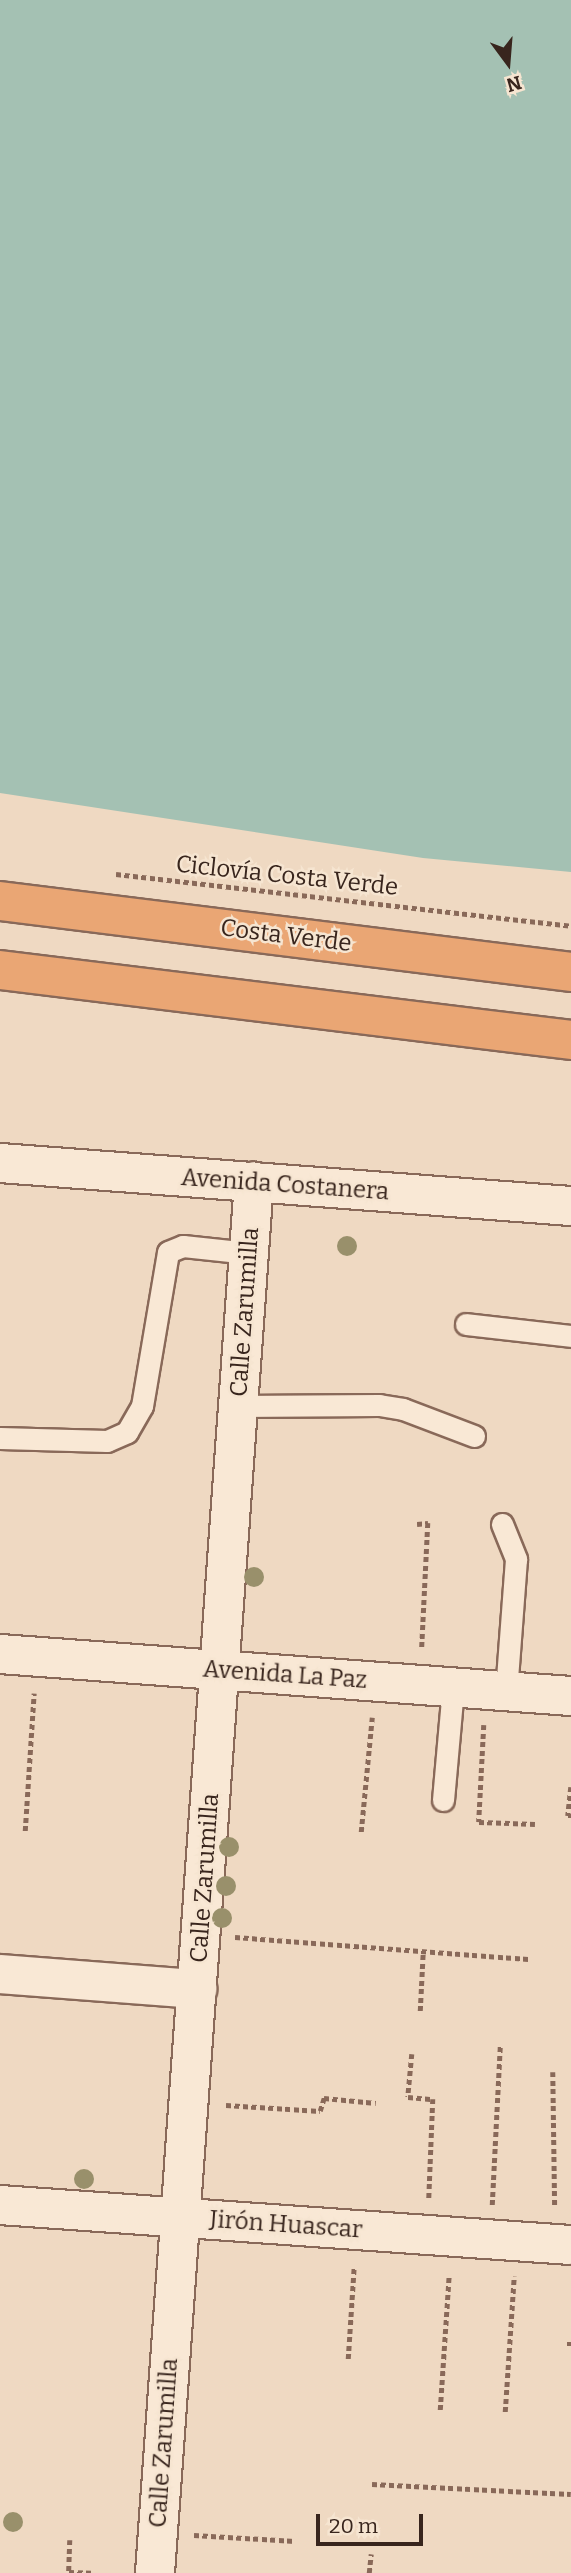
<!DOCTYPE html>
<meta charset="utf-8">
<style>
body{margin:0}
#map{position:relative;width:571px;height:2573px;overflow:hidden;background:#efd9c2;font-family:Bitter,serif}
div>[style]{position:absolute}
.water>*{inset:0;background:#a4c1b3}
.path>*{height:4.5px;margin-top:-2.25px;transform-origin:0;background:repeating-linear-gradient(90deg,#896959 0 5px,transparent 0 8.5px)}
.roads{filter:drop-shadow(2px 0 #896959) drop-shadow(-2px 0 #896959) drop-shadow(0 2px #896959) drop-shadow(0 -2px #896959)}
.service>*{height:21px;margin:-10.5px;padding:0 10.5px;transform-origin:10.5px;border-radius:10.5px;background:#f9e8d5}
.minor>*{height:38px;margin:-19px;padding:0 19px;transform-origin:19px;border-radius:19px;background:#f9e8d5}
.tertiary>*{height:38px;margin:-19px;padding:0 19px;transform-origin:19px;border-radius:19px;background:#f9e8d5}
.secondary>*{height:38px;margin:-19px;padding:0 19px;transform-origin:19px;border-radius:19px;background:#f9e8d5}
.trunk>*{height:38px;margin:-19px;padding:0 19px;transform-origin:19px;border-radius:19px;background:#eaa674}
.trees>*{width:20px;height:20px;margin:-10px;border-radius:50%;background:#99906b}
span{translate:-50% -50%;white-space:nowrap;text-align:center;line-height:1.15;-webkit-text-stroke:5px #f6e5d1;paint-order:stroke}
.street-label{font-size:24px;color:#38251d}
.north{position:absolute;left:473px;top:28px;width:70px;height:70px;-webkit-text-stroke:5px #f6e5d1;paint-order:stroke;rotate:164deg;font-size:19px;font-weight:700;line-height:28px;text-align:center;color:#38251d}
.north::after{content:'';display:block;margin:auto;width:24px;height:32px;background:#38251d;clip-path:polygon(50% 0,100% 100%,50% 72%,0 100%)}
.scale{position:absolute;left:316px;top:2514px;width:107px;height:32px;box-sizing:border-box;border:4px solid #38251d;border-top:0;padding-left:9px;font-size:21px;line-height:24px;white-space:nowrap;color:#38251d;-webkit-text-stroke:5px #f6e5d1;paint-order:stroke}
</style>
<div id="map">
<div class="water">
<div style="clip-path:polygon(0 0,571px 0,571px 872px,423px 858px,0 793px)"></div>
</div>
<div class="path">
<div style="left:116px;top:874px;width:458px;rotate:6.5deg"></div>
<div style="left:417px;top:1524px;width:11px;rotate:-5deg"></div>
<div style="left:428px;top:1523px;width:124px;rotate:92.8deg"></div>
<div style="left:484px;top:1725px;width:97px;rotate:93deg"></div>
<div style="left:479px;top:1822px;width:56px;rotate:2deg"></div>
<div style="left:571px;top:1787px;width:29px;rotate:96deg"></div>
<div style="left:568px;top:1816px;width:3px"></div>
<div style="left:25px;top:1831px;width:138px;rotate:-86.3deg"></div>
<div style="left:361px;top:1832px;width:115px;rotate:-84.5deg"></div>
<div style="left:235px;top:1937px;width:294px;rotate:4.3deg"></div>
<div style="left:420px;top:2011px;width:59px;rotate:-87.1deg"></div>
<div style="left:412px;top:2054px;width:43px;rotate:95.3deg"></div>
<div style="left:408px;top:2097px;width:25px;rotate:5deg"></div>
<div style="left:433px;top:2099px;width:99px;rotate:92.3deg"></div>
<div style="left:553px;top:2072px;width:135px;rotate:89.2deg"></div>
<div style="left:226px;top:2105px;width:94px;rotate:3.7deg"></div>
<div style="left:320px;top:2111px;width:14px;rotate:-73deg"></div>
<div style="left:324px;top:2098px;width:52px;rotate:5.5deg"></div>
<div style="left:492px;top:2205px;width:160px;rotate:-87.1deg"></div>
<div style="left:567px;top:2344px;width:4px"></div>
<div style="left:348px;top:2359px;width:93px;rotate:-86.3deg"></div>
<div style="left:440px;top:2410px;width:135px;rotate:-86.2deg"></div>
<div style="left:505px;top:2412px;width:136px;rotate:-86.2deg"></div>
<div style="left:372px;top:2484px;width:199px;rotate:2.9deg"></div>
<div style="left:194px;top:2535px;width:101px;rotate:3.4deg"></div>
<div style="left:70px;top:2540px;width:32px;rotate:92deg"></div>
<div style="left:69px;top:2572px;width:23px;rotate:2deg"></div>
<div style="left:369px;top:2573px;width:19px;rotate:-84deg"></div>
</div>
<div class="roads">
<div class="service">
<div style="left:466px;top:1324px;width:106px;rotate:6.5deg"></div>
<div style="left:238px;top:1406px;width:141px;rotate:-0.4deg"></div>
<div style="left:379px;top:1405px;width:24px;rotate:9deg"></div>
<div style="left:403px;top:1409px;width:76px;rotate:20.8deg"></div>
<div style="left:0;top:1438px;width:107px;rotate:1.6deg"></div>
<div style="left:107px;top:1441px;width:22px;rotate:-24deg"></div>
<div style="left:127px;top:1432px;width:30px;rotate:-60deg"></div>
<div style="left:142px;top:1406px;width:156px;rotate:-80.4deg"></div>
<div style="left:168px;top:1252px;width:16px;rotate:-22deg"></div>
<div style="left:183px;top:1246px;width:66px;rotate:6.1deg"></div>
<div style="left:502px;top:1524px;width:38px;rotate:68deg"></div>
<div style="left:516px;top:1559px;width:132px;rotate:94.3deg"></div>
<div style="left:443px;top:1800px;width:113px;rotate:-84.9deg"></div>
</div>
<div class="minor">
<div style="left:0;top:1974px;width:198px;rotate:4.4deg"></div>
<div style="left:0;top:2205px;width:572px;rotate:4.01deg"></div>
<div style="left:155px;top:2573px;width:1395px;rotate:-85.93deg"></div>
</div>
<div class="tertiary">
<div style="left:0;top:1654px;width:573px;rotate:4.21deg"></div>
</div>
<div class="secondary">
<div style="left:0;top:1163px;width:573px;rotate:4.31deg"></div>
</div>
<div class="trunk">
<div style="left:0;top:901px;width:575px;rotate:7.09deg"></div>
<div style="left:0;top:970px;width:575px;rotate:6.99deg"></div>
</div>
</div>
<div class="trees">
<div style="left:347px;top:1246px"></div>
<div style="left:254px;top:1577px"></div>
<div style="left:229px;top:1847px"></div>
<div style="left:226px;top:1886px"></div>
<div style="left:222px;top:1918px"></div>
<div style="left:84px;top:2179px"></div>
<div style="left:13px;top:2522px"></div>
</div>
<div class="street-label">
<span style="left:287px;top:876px;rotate:6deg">Ciclovía Costa Verde</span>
<span style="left:286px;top:936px;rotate:7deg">Costa Verde</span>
<span style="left:285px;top:1185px;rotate:4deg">Avenida Costanera</span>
<span style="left:245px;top:1312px;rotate:-86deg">Calle Zarumilla</span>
<span style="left:285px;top:1675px;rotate:4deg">Avenida La Paz</span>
<span style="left:205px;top:1878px;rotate:-86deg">Calle Zarumilla</span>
<span style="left:286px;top:2225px;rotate:4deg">Jirón Huascar</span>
<span style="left:164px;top:2443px;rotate:-86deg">Calle Zarumilla</span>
</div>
<div class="north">N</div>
<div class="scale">20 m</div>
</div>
